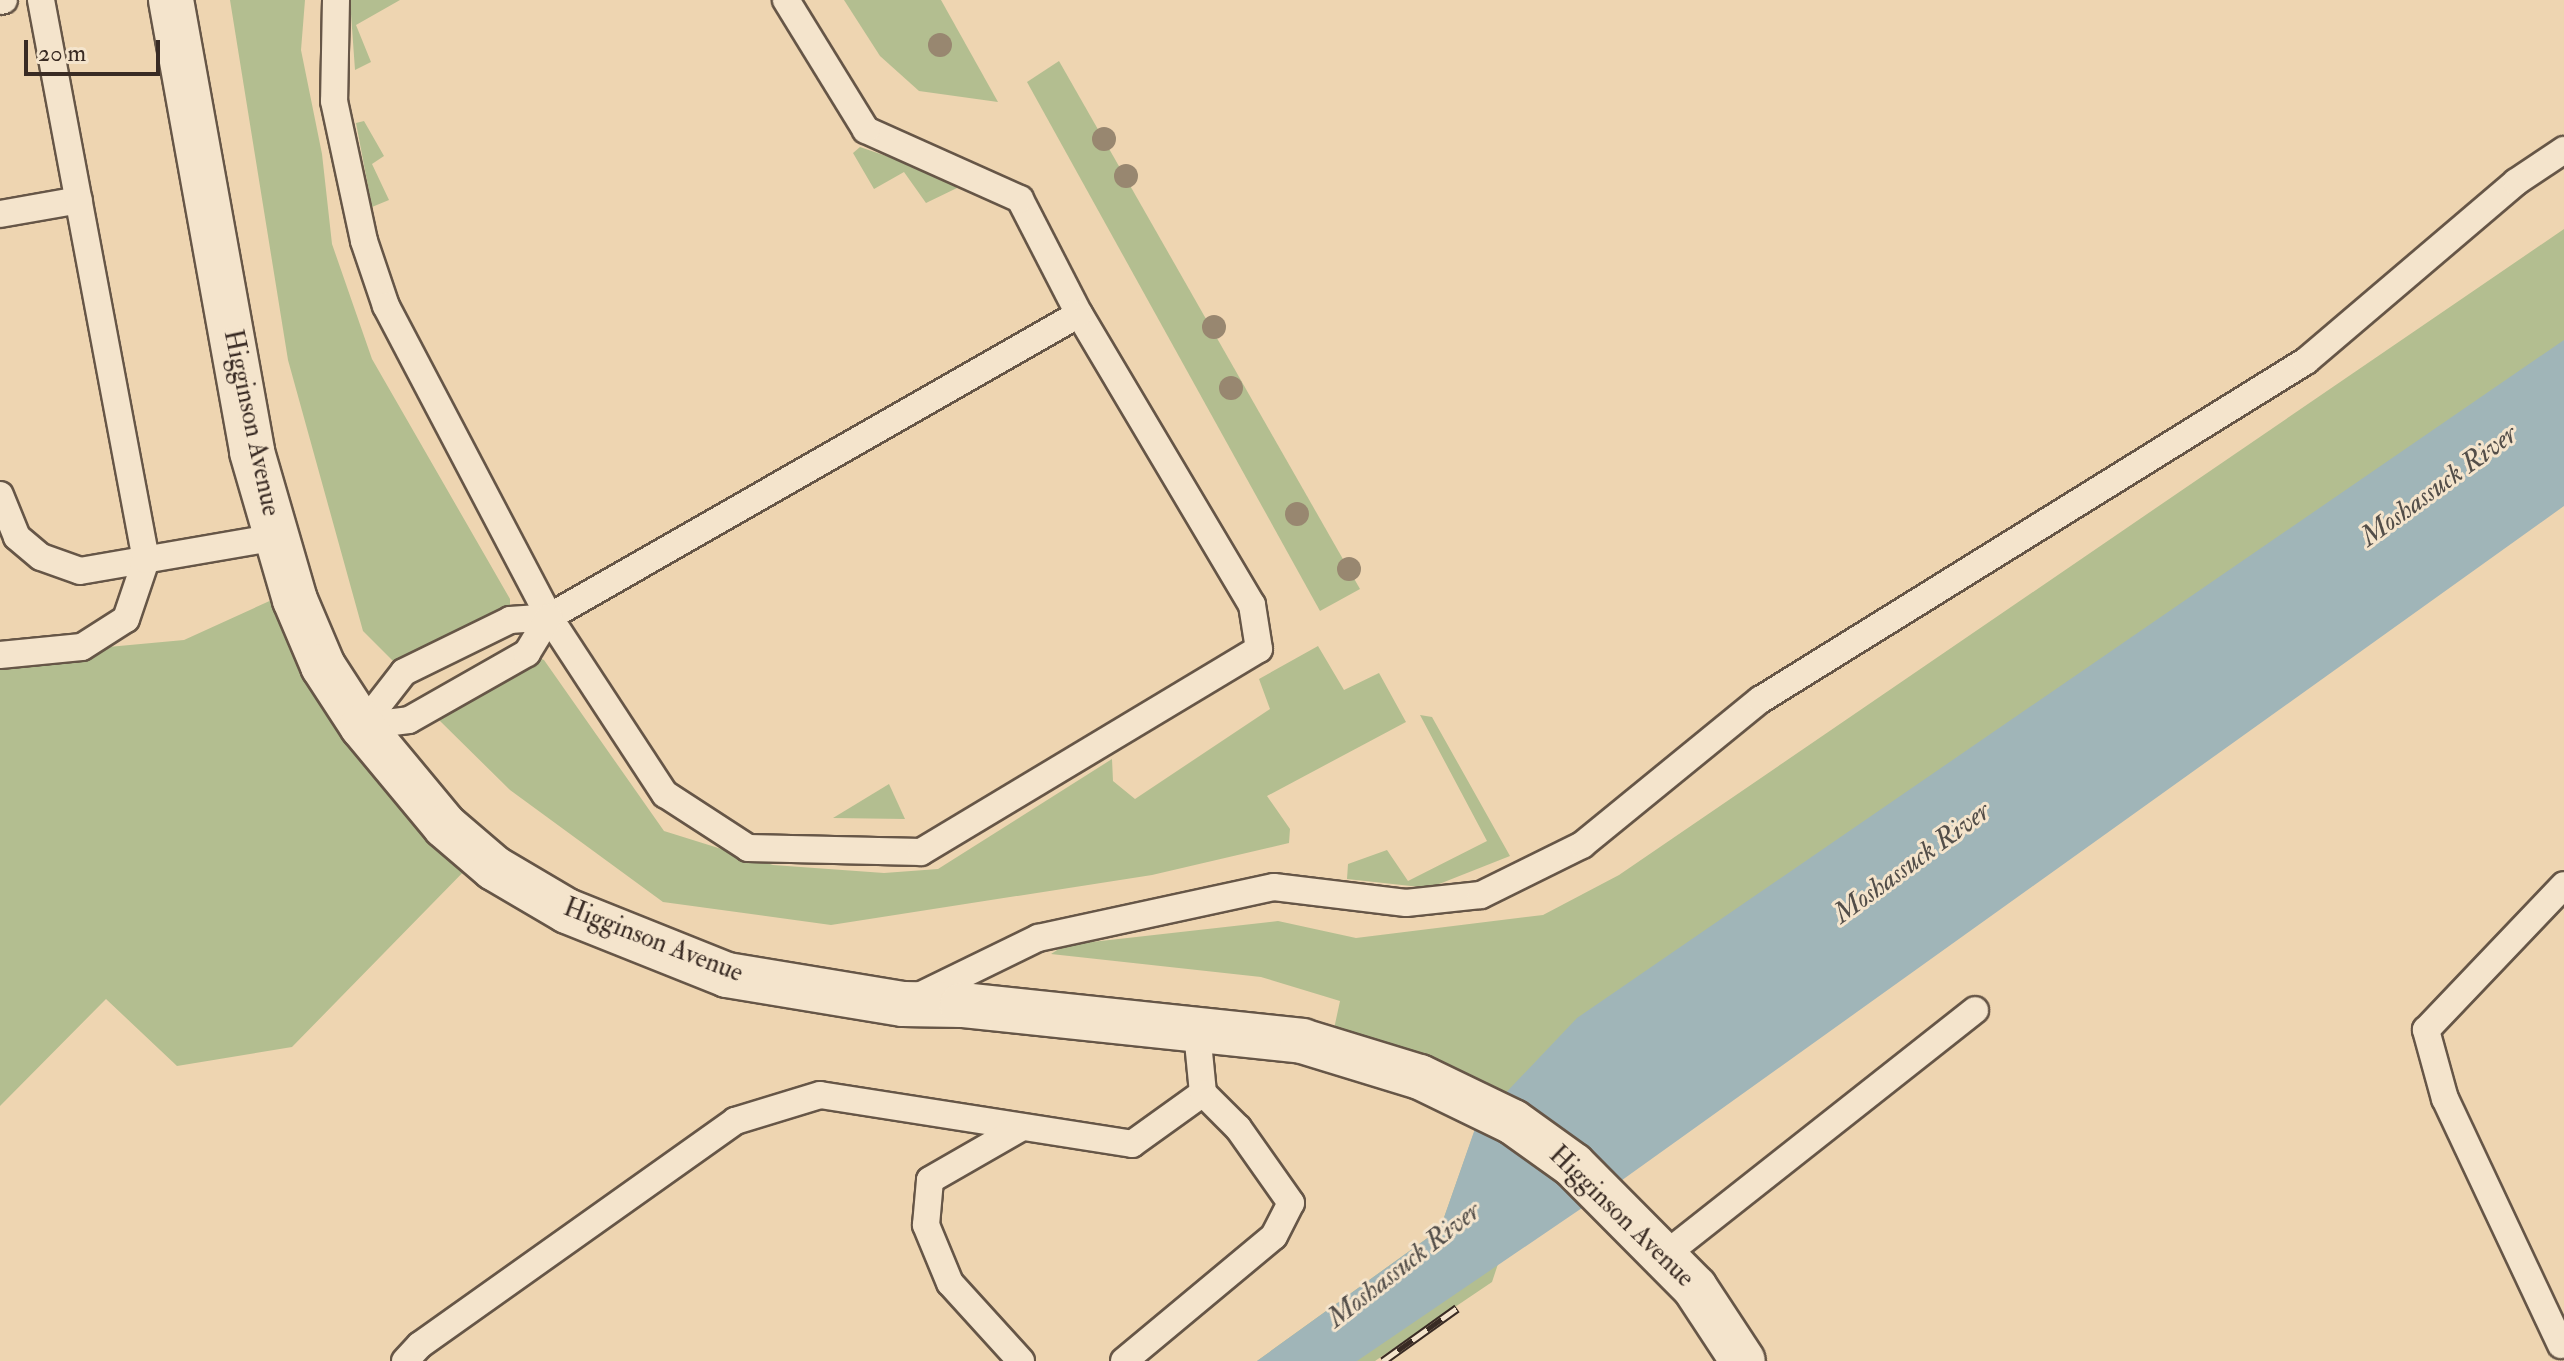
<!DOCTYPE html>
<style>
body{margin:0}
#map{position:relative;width:2564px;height:1361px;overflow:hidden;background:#eed5b1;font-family:"IM FELL Double Pica",serif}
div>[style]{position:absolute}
.green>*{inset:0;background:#b3be90}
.water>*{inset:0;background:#a0b5b8}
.roads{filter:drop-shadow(2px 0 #665647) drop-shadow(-2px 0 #665647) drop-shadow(0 2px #665647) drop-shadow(0 -2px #665647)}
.service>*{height:26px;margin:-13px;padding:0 13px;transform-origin:13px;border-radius:13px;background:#f4e4cc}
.tertiary>*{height:44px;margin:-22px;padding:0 22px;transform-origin:22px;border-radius:22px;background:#f4e4cc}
.rail>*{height:9px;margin-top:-4.5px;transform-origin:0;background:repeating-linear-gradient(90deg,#f4e4cc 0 18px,#392b24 0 36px);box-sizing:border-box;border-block:2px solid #392b24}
.trees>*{width:24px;height:24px;margin:-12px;border-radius:50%;background:#988770}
span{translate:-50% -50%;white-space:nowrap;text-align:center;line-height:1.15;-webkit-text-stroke:6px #f4e4cc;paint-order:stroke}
.street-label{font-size:26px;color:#392b24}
.water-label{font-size:28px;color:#534e49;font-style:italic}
.scale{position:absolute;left:24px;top:40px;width:136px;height:36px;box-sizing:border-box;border:4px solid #392b24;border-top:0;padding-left:10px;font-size:24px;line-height:28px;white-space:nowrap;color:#392b24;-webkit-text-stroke:6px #f4e4cc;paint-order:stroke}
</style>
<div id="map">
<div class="green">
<div style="clip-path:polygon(230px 0,305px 0,301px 50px,322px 154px,332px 244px,372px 359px,510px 599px,510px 620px,404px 672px,363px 631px,288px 360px)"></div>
<div style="clip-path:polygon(350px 0,400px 0,356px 25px,371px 62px,355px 70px)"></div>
<div style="clip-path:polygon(844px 0,941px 0,998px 102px,919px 91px,880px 56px)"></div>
<div style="clip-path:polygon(1059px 61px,1360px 589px,1320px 611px,1027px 82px)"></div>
<div style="clip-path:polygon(364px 121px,384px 156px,372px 164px,389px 200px,372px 207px,356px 123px)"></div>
<div style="clip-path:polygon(860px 147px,953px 179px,957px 188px,926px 203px,904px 172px,874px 189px,853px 153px)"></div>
<div style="clip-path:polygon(2564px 229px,2564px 341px,2066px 687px,1537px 1147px,1492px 1282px,1375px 1361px,1257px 1361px,1440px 1229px,1477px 1124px,1329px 1052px,1340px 1001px,1261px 977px,1051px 954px,1065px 945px,1278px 921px,1356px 938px,1543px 915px,1619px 875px)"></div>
<div style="clip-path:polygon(285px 594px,475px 860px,292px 1047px,177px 1066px,106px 999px,0 1106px,0 657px,184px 640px)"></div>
<div style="clip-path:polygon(1318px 646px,1344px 690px,1379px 673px,1406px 722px,1267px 796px,1290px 829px,1289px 843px,1152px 875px,831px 925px,663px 902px,510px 790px,439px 720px,441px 702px,527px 653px,544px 660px,664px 831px,773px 865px,884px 873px,938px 869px,1112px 759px,1113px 781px,1135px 799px,1270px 709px,1259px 679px)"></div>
<div style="clip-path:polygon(1420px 715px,1432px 717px,1510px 856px,1429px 888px,1347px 879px,1348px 864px,1387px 850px,1408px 881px,1487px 841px)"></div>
<div style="clip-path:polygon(889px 784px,905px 819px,833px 818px)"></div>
</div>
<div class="water">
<div style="clip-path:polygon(2564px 340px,2564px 506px,1604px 1193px,1357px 1361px,1257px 1361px,1440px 1229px,1477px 1123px,1577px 1018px)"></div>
</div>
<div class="roads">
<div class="service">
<div style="left:336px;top:0;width:101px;rotate:91.1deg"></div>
<div style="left:334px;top:101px;width:143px;rotate:77.9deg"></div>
<div style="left:364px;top:241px;width:69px;rotate:71.3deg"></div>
<div style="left:386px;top:306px;width:351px;rotate:62.3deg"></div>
<div style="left:549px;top:617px;width:212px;rotate:56.8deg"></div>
<div style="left:665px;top:794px;width:99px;rotate:33deg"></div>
<div style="left:748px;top:848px;width:173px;rotate:1.3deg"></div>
<div style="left:921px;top:852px;width:394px;rotate:-31deg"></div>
<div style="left:1259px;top:649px;width:45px;rotate:-99deg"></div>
<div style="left:1252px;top:605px;width:339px;rotate:-120.7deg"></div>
<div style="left:1079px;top:314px;width:129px;rotate:-117.2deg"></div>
<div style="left:1020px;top:199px;width:169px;rotate:-155.9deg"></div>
<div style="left:866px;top:130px;width:153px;rotate:-121.6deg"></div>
<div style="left:0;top:1px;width:4px;rotate:-14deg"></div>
<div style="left:0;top:214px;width:80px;rotate:-10deg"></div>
<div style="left:0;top:495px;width:45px;rotate:68deg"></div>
<div style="left:17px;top:537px;width:31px;rotate:40deg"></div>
<div style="left:41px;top:557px;width:41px;rotate:19.7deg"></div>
<div style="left:80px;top:571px;width:199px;rotate:-9.8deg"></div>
<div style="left:0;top:655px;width:82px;rotate:-5.6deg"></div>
<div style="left:82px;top:647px;width:52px;rotate:-32.5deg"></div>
<div style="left:126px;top:619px;width:62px;rotate:-71.3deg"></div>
<div style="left:146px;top:560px;width:570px;rotate:-100.62deg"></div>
<div style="left:362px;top:726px;width:68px;rotate:-52.1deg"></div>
<div style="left:404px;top:672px;width:118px;rotate:-26.1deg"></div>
<div style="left:510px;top:620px;width:39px;rotate:-4deg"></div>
<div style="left:549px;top:617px;width:610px;rotate:-29.76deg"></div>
<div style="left:362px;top:726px;width:47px;rotate:-7.3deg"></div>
<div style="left:409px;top:720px;width:136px;rotate:-29.6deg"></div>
<div style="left:527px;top:653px;width:42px;rotate:-58.6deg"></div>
<div style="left:917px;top:997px;width:135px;rotate:-26deg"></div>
<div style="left:1038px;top:938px;width:241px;rotate:-12.2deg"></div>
<div style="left:1274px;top:887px;width:133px;rotate:6.9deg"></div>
<div style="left:1406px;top:903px;width:75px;rotate:-6.1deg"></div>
<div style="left:1481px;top:895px;width:113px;rotate:-26.3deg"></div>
<div style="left:1582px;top:845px;width:230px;rotate:-39.2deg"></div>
<div style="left:1760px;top:700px;width:643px;rotate:-31.84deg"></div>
<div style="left:2306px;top:361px;width:276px;rotate:-40.4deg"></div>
<div style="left:2516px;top:182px;width:58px;rotate:-33.7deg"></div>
<div style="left:1665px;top:1255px;width:395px;rotate:-38.3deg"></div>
<div style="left:2561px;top:1345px;width:272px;rotate:-115.2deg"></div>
<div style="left:2445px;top:1099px;width:72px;rotate:-105.4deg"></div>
<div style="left:2426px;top:1030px;width:200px;rotate:-46.4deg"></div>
<div style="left:405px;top:1361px;width:22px;rotate:-47deg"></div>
<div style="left:420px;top:1345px;width:387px;rotate:-35.4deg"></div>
<div style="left:735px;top:1121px;width:89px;rotate:-17deg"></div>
<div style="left:820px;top:1095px;width:316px;rotate:8.9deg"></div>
<div style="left:1132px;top:1144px;width:87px;rotate:-35.7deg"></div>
<div style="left:1203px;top:1093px;width:61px;rotate:-95.6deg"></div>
<div style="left:1021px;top:1361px;width:105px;rotate:-132.3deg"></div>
<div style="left:950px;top:1283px;width:63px;rotate:-112.5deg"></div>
<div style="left:926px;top:1225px;width:45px;rotate:-84.9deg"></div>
<div style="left:930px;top:1180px;width:106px;rotate:-29.9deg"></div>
<div style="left:1124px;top:1361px;width:195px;rotate:-39.8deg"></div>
<div style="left:1274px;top:1236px;width:37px;rotate:-63deg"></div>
<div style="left:1291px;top:1203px;width:92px;rotate:-125.2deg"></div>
<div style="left:1238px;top:1128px;width:49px;rotate:-135deg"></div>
</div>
<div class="tertiary">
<div style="left:171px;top:0;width:459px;rotate:79.8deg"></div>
<div style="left:252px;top:452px;width:154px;rotate:73.8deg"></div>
<div style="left:295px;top:600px;width:72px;rotate:67deg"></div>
<div style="left:323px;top:666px;width:72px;rotate:57deg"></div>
<div style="left:362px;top:726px;width:130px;rotate:50.3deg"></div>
<div style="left:445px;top:826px;width:65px;rotate:40.6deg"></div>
<div style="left:494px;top:868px;width:85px;rotate:30.5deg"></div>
<div style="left:567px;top:911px;width:172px;rotate:21.8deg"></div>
<div style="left:727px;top:975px;width:178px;rotate:9.4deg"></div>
<div style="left:903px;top:1004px;width:59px;rotate:1deg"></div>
<div style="left:962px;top:1005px;width:342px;rotate:6deg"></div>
<div style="left:1302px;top:1041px;width:123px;rotate:17deg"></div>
<div style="left:1420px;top:1077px;width:103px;rotate:25.8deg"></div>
<div style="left:1513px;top:1122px;width:74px;rotate:35.6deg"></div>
<div style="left:1573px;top:1165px;width:173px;rotate:45.2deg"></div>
<div style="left:1695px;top:1288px;width:87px;rotate:56.7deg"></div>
</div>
</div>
<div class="rail">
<div style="left:1383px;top:1361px;width:91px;rotate:-35.6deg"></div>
</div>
<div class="trees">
<div style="left:940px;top:45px"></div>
<div style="left:1104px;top:139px"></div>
<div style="left:1126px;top:176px"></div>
<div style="left:1214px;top:327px"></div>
<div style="left:1231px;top:388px"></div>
<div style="left:1297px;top:514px"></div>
<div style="left:1349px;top:569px"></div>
</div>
<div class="street-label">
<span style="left:251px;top:423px;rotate:78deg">Higginson Avenue</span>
<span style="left:653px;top:941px;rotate:21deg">Higginson Avenue</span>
<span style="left:1621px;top:1217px;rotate:44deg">Higginson Avenue</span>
</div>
<div class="water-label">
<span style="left:2439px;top:486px;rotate:-36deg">Moshassuck River</span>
<span style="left:1912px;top:863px;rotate:-36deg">Moshassuck River</span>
<span style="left:1404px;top:1265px;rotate:-38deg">Moshassuck River</span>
</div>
<div class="scale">20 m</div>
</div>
